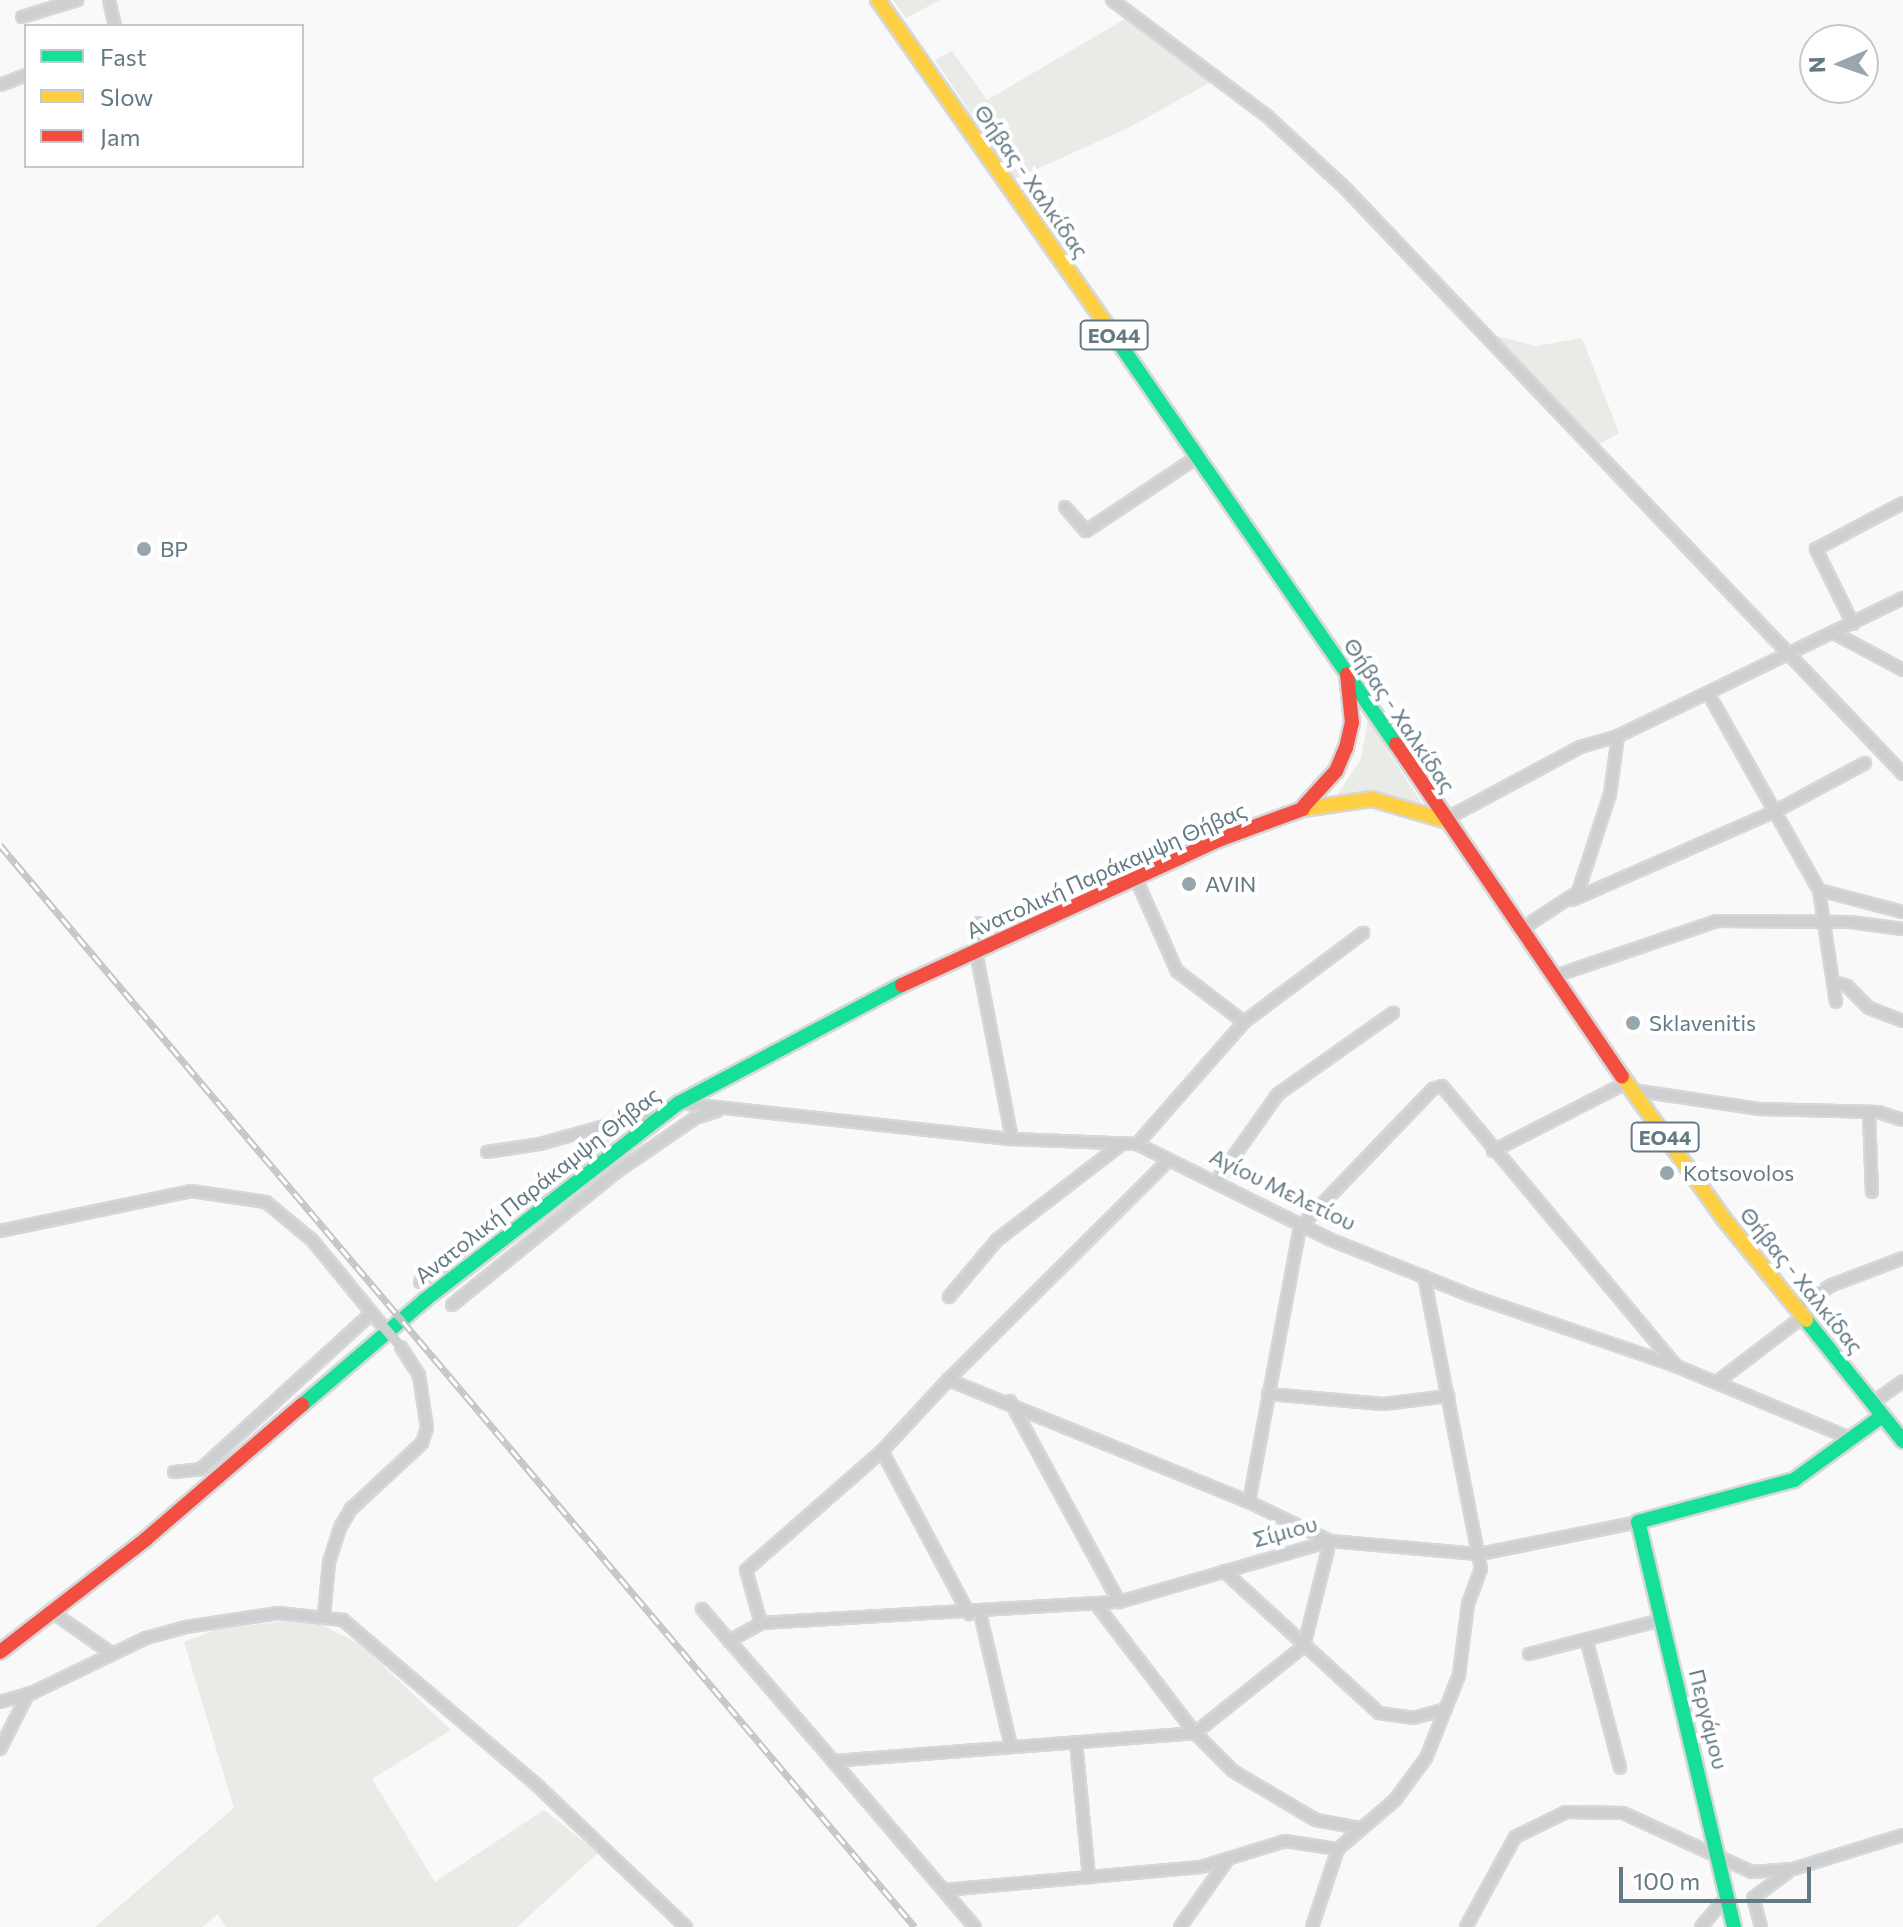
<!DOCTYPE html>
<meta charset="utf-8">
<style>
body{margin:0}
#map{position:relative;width:1903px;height:1927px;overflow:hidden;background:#f9f9f9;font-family:Commissioner,sans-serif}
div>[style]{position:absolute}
.green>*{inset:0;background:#e8ebe6}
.roads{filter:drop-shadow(2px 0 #d6d7d8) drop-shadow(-2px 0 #d6d7d8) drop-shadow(0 2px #d6d7d8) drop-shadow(0 -2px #d6d7d8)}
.street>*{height:10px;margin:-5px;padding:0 5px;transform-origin:5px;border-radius:5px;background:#cecfd0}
.fast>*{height:14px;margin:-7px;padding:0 7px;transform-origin:7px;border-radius:7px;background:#16e098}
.slow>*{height:14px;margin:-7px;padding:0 7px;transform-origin:7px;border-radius:7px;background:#ffcf43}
.jam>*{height:14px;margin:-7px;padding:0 7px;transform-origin:7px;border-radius:7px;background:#f24e42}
.rail>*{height:7px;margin-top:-3.5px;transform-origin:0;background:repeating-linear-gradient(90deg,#fff 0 12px,#c3c5c6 0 24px);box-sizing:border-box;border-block:2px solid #c3c5c6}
.street-bridge>*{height:10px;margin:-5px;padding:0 5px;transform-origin:5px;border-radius:5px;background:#cecfd0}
.dots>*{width:22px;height:22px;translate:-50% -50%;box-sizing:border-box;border:4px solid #fff;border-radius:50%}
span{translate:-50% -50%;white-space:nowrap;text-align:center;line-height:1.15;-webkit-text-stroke:8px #fff;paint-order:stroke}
.shield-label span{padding:2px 6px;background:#fff;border:2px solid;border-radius:6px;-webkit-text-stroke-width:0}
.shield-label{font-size:20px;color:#637a85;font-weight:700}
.street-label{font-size:22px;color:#637a85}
.poi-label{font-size:22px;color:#637a85}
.left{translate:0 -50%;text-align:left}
.legend{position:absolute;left:24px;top:24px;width:280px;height:144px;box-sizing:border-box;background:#fff;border:2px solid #c1cace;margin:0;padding:10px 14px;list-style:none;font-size:24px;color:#637a85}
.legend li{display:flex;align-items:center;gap:16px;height:40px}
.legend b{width:40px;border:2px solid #c1cace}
.north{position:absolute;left:1799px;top:24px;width:80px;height:80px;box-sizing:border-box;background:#fff;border:2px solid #c1cace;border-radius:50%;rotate:268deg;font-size:22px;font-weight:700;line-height:32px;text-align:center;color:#637a85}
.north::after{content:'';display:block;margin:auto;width:28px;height:36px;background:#98a6ae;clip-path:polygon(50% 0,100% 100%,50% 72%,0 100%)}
.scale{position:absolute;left:1619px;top:1867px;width:192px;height:36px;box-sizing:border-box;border:4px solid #637a85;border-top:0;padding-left:10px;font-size:24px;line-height:28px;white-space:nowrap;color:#637a85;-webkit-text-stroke:6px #fff;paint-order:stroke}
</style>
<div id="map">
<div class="green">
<div style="clip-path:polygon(893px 0,940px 0,906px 18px)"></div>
<div style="clip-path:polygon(1125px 19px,1211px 82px,1130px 127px,1015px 179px,935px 60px,952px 51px,987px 100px)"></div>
<div style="clip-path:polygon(1493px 335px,1536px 346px,1582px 338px,1619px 433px,1598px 445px)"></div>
<div style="clip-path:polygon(1368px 720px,1424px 807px,1383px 793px,1337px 795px,1361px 759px)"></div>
<div style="clip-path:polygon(293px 1620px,322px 1625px,360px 1644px,451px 1730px,372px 1779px,435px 1882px,544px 1810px,598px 1853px,517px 1927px,226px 1927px,218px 1914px,202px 1927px,95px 1927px,234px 1808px,184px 1642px,215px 1630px)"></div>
</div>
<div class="roads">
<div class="street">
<div style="left:109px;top:0;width:27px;rotate:77deg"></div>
<div style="left:1112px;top:0;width:194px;rotate:36.8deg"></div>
<div style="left:1267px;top:116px;width:108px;rotate:42.7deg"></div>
<div style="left:1346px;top:189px;width:808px;rotate:46.4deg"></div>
<div style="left:22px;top:17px;width:58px;rotate:-17.2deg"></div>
<div style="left:0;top:85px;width:28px;rotate:-21deg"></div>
<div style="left:1065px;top:507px;width:32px;rotate:49deg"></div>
<div style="left:1086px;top:531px;width:136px;rotate:-33.6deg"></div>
<div style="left:1853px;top:624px;width:84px;rotate:-116.3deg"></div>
<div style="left:1816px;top:549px;width:98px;rotate:-27.9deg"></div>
<div style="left:1834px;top:633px;width:78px;rotate:28.2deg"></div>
<div style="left:1708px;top:693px;width:226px;rotate:60.6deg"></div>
<div style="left:1819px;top:890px;width:113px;rotate:81.4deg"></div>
<div style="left:1444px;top:820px;width:154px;rotate:-28.2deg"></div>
<div style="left:1580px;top:747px;width:40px;rotate:-16deg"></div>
<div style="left:1618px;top:736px;width:317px;rotate:-25.8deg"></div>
<div style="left:1136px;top:879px;width:101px;rotate:66deg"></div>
<div style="left:1177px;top:971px;width:84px;rotate:37.3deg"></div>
<div style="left:1819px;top:890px;width:87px;rotate:14.7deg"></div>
<div style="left:1572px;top:900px;width:223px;rotate:-23.6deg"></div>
<div style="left:1776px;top:811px;width:101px;rotate:-28.3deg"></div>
<div style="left:978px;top:923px;width:29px;rotate:94deg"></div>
<div style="left:976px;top:952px;width:190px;rotate:79.1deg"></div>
<div style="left:1523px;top:928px;width:66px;rotate:-33.2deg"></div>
<div style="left:1578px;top:892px;width:103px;rotate:-71.9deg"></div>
<div style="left:1610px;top:794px;width:59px;rotate:-82.1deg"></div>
<div style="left:1555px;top:976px;width:171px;rotate:-18.8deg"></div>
<div style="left:1717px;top:921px;width:133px;rotate:0.4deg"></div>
<div style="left:1850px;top:922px;width:53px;rotate:7.5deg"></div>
<div style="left:1834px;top:982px;width:14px;rotate:17deg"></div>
<div style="left:1847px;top:986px;width:31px;rotate:45deg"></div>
<div style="left:1869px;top:1008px;width:36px;rotate:21deg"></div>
<div style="left:1632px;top:1090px;width:128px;rotate:8.5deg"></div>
<div style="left:1759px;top:1109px;width:119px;rotate:1.4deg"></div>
<div style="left:1878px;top:1112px;width:26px;rotate:18deg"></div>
<div style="left:679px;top:1103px;width:335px;rotate:6.2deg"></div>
<div style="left:1012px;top:1139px;width:125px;rotate:2.3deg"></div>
<div style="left:1137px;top:1144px;width:214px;rotate:26.3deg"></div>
<div style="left:1329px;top:1239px;width:151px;rotate:21.8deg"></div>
<div style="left:1469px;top:1295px;width:219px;rotate:18.9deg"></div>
<div style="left:1676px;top:1366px;width:188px;rotate:22.5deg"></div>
<div style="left:1869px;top:1112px;width:80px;rotate:87.9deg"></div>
<div style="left:1137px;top:1144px;width:162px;rotate:-48.7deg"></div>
<div style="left:1244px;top:1022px;width:149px;rotate:-36.8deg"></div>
<div style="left:1493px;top:1151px;width:149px;rotate:-27.1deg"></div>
<div style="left:487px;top:1152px;width:54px;rotate:-8.6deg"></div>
<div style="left:540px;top:1144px;width:104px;rotate:-15.6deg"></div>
<div style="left:640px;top:1116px;width:16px;rotate:7deg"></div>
<div style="left:1217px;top:1180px;width:105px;rotate:-54.7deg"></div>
<div style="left:1278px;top:1094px;width:141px;rotate:-35.2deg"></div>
<div style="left:0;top:1231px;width:195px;rotate:-11.8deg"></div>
<div style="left:191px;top:1191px;width:76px;rotate:8.3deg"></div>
<div style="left:266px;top:1202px;width:60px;rotate:39.6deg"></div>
<div style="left:312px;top:1240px;width:109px;rotate:50.6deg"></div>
<div style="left:420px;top:1282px;width:262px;rotate:-38.5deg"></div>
<div style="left:949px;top:1297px;width:75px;rotate:-49.9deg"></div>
<div style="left:997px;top:1240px;width:159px;rotate:-37.6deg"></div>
<div style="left:452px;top:1305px;width:210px;rotate:-39deg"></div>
<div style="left:615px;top:1173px;width:97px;rotate:-34.5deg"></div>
<div style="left:695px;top:1118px;width:23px;rotate:-18deg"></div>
<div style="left:1796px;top:1308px;width:43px;rotate:-32.6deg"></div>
<div style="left:1832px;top:1285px;width:76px;rotate:-20.8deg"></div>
<div style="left:948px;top:1380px;width:312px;rotate:-44.9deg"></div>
<div style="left:1717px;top:1382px;width:109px;rotate:-37.2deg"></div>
<div style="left:1268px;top:1394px;width:116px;rotate:4.9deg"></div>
<div style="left:1384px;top:1404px;width:65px;rotate:-7deg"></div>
<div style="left:1010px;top:1401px;width:229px;rotate:61.5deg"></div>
<div style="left:1872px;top:1403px;width:38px;rotate:-35deg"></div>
<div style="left:882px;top:1451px;width:185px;rotate:61.9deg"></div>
<div style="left:174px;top:1472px;width:27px;rotate:-6deg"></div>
<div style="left:201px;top:1469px;width:231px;rotate:-42.4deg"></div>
<div style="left:1249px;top:1502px;width:280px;rotate:-79.5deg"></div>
<div style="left:1300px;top:1227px;width:192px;rotate:-46.1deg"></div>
<div style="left:1433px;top:1089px;width:9px;rotate:-18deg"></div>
<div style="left:1442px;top:1086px;width:363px;rotate:50.1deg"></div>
<div style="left:1224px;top:1571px;width:210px;rotate:42.5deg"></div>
<div style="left:1379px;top:1713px;width:34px;rotate:8deg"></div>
<div style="left:1413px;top:1718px;width:34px;rotate:-15deg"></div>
<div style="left:1096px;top:1604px;width:163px;rotate:52.5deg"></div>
<div style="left:1195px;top:1733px;width:54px;rotate:45deg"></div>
<div style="left:1233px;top:1771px;width:96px;rotate:30.6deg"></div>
<div style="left:1316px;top:1820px;width:44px;rotate:10.5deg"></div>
<div style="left:702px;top:1609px;width:201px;rotate:49.2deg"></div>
<div style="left:833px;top:1761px;width:363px;rotate:-4.4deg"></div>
<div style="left:1195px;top:1733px;width:139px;rotate:-38.6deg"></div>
<div style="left:1304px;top:1646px;width:108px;rotate:-76.1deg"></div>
<div style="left:1330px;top:1541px;width:90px;rotate:-154.3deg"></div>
<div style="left:1249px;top:1502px;width:325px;rotate:-157.9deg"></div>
<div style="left:948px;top:1380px;width:97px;rotate:132.9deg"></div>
<div style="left:882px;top:1451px;width:181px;rotate:138.8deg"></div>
<div style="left:746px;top:1570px;width:55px;rotate:74.2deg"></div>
<div style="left:52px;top:1612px;width:72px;rotate:34.8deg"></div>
<div style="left:980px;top:1613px;width:137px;rotate:76.9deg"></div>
<div style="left:324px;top:1616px;width:54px;rotate:-84.7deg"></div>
<div style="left:329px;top:1562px;width:38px;rotate:-72deg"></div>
<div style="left:341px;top:1526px;width:20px;rotate:-60deg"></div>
<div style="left:351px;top:1509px;width:97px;rotate:-42.9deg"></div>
<div style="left:422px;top:1443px;width:16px;rotate:-72deg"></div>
<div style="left:427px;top:1428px;width:54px;rotate:-98.6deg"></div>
<div style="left:419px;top:1375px;width:33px;rotate:-123deg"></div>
<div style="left:761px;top:1623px;width:359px;rotate:-3.4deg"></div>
<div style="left:1119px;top:1602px;width:220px;rotate:-16.1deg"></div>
<div style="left:1330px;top:1541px;width:151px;rotate:5deg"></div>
<div style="left:1480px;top:1554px;width:161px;rotate:-11.4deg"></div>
<div style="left:729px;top:1641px;width:37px;rotate:-29deg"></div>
<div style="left:1587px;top:1642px;width:130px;rotate:75.3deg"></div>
<div style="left:1529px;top:1654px;width:136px;rotate:-14.4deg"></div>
<div style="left:0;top:1702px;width:33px;rotate:-16deg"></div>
<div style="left:32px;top:1693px;width:127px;rotate:-25.8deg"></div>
<div style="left:146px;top:1638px;width:41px;rotate:-15.4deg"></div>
<div style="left:186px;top:1627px;width:94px;rotate:-8.6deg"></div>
<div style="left:279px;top:1613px;width:64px;rotate:6.2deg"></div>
<div style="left:343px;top:1620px;width:257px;rotate:40.4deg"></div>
<div style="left:539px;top:1787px;width:203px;rotate:43.6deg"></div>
<div style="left:1076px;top:1742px;width:136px;rotate:84.5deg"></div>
<div style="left:0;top:1749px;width:62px;rotate:-63deg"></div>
<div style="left:833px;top:1761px;width:218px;rotate:49.5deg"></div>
<div style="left:944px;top:1890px;width:258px;rotate:-5.1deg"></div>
<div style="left:1201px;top:1867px;width:88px;rotate:-17.2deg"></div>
<div style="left:1285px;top:1841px;width:54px;rotate:8.6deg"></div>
<div style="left:1180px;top:1927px;width:80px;rotate:-54.7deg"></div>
<div style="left:1312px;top:1927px;width:82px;rotate:-71.6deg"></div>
<div style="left:1338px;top:1849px;width:75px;rotate:-40.7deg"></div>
<div style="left:1395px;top:1800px;width:52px;rotate:-53.6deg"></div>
<div style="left:1426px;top:1758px;width:89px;rotate:-68.3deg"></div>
<div style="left:1459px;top:1675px;width:72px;rotate:-82.8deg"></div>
<div style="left:1468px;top:1604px;width:37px;rotate:-70deg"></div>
<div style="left:1481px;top:1569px;width:298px;rotate:-101deg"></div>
<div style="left:1466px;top:1927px;width:102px;rotate:-61.4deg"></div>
<div style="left:1515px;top:1837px;width:57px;rotate:-26.1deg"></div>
<div style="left:1566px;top:1812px;width:57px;rotate:1deg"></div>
<div style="left:1623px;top:1813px;width:142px;rotate:24.6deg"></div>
<div style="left:1752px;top:1872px;width:41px;rotate:-4.2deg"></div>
<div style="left:1793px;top:1869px;width:115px;rotate:-17.2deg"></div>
<div style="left:1701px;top:1927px;width:39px;rotate:-50deg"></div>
<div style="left:1761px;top:1927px;width:30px;rotate:-105deg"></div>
<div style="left:1753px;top:1898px;width:44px;rotate:-36.6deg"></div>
</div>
<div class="fast">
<div style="left:1117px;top:340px;width:491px;rotate:55.4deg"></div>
<div style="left:1806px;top:1320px;width:155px;rotate:51.3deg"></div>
<div style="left:302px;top:1405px;width:163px;rotate:-40.5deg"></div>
<div style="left:426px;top:1299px;width:320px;rotate:-37.8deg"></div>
<div style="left:679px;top:1103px;width:252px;rotate:-27.9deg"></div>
<div style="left:1734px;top:1927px;width:416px;rotate:-103.3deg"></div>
<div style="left:1638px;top:1522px;width:162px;rotate:-15.1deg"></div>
<div style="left:1794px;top:1480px;width:109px;rotate:-36deg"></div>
</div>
<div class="slow">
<div style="left:878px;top:0;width:416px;rotate:54.9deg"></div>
<div style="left:1303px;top:809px;width:70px;rotate:-8.2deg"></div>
<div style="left:1372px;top:799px;width:75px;rotate:16.3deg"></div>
<div style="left:1622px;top:1076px;width:176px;rotate:54.5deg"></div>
<div style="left:1724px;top:1219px;width:130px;rotate:50.9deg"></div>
</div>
<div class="jam">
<div style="left:1396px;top:744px;width:402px;rotate:55.8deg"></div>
<div style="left:1304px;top:806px;width:47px;rotate:-47.6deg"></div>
<div style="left:1336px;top:771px;width:25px;rotate:-67deg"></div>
<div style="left:1346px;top:748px;width:26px;rotate:-77deg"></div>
<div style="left:1352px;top:723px;width:49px;rotate:-95.8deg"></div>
<div style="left:902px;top:985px;width:351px;rotate:-24.6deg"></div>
<div style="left:1221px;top:839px;width:87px;rotate:-20.1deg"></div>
<div style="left:0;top:1652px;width:185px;rotate:-37.7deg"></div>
<div style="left:146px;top:1539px;width:206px;rotate:-40.7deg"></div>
</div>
</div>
<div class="rail">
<div style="left:0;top:845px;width:1417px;rotate:49.78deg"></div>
</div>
<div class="street-bridge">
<div style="left:381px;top:1324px;width:30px;rotate:49deg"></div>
</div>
<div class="dots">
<div style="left:144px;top:549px;background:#98a6ae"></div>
<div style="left:1189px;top:884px;background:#98a6ae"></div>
<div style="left:1633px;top:1023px;background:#98a6ae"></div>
<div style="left:1667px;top:1173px;background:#98a6ae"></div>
</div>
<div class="shield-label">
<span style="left:1114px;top:335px">ΕΟ44</span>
<span style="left:1665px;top:1137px">ΕΟ44</span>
</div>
<div class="street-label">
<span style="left:1032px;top:181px;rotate:55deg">Θήβας - Χαλκίδας</span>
<span style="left:1400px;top:715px;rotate:56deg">Θήβας - Χαλκίδας</span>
<span style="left:1106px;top:870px;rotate:-24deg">Ανατολική Παράκαμψη Θήβας</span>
<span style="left:537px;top:1185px;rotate:-38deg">Ανατολική Παράκαμψη Θήβας</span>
<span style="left:1283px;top:1189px;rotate:26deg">Αγίου Μελετίου</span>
<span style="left:1802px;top:1280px;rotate:51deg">Θήβας - Χαλκίδας</span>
<span style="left:1285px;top:1531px;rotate:-15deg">Σίμιου</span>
<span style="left:1709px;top:1719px;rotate:76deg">Περγάμου</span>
</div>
<div class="poi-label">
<span class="left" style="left:160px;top:549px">BP</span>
<span class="left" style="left:1205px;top:884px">AVIN</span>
<span class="left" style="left:1649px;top:1023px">Sklavenitis</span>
<span class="left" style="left:1683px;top:1173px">Kotsovolos</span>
</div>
<ul class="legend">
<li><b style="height:10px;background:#16e098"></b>Fast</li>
<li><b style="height:10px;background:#ffcf43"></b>Slow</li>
<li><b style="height:10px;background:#f24e42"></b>Jam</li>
</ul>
<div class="north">N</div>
<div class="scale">100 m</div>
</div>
